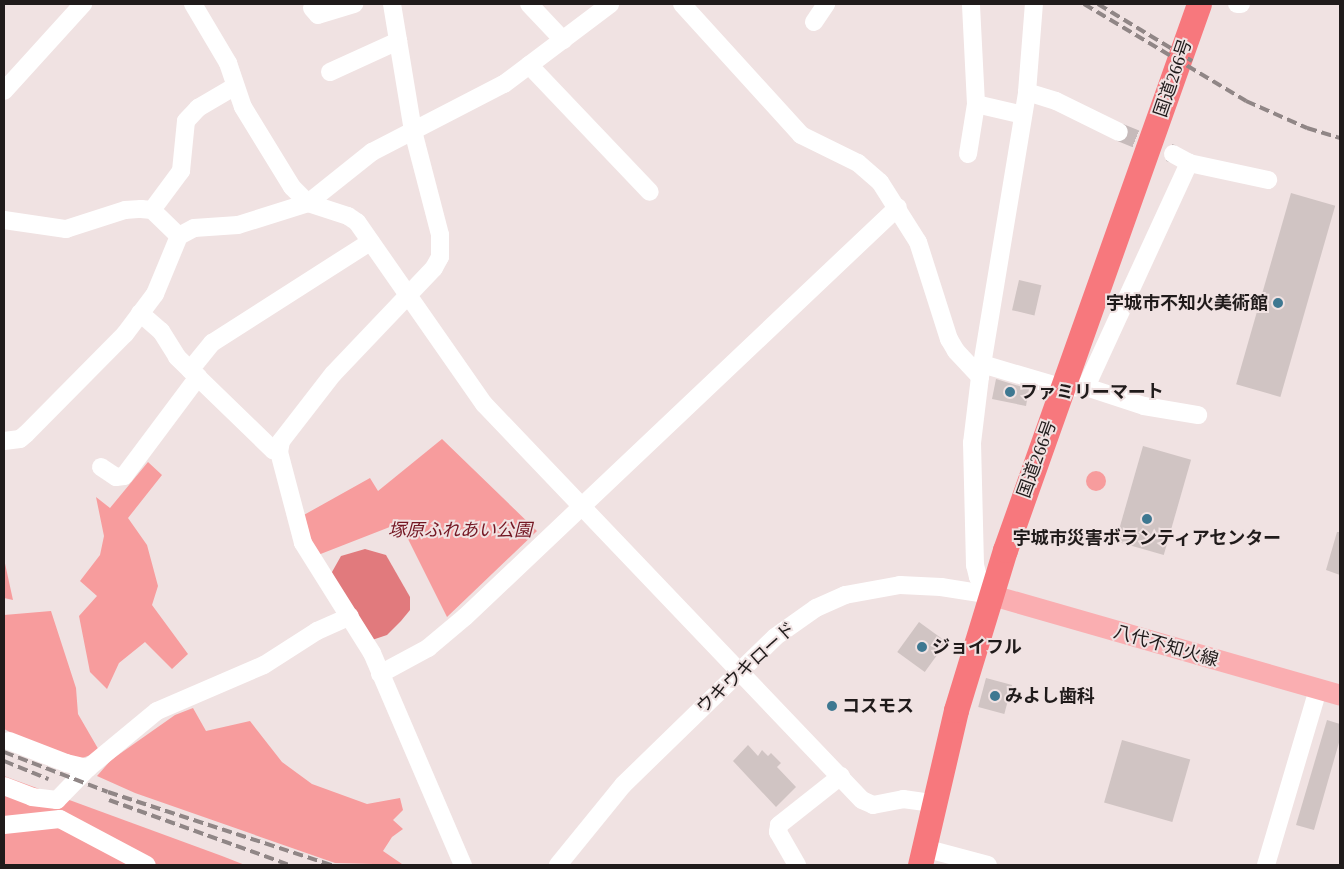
<!DOCTYPE html>
<meta charset="utf-8">
<style>
body{margin:0}
#map{position:relative;width:1344px;height:869px;overflow:hidden;background:#f0e2e2;font-family:"Times New Roman","Noto Sans JP",serif}
div>[style]{position:absolute}
.green>*{inset:0;background:#f79c9d}
.round{border-radius:50%}
.water>*{inset:0;background:#e17a7d}
.building>*{inset:0;background:#d0c4c3;transform-origin:0 0}
.minor-tunnel>*{height:18px;margin-top:-9px;transform-origin:0;background:repeating-linear-gradient(90deg,#c6baba 0 18px,transparent 0 27px)}
.minor>*{height:18px;margin:-9px;padding:0 9px;transform-origin:9px;border-radius:9px;background:#fff}
.major>*{height:21px;margin:-10.5px;padding:0 10.5px;transform-origin:10.5px;border-radius:10.5px;background:#faaeb1}
.highway>*{height:25px;margin:-12.5px;padding:0 12.5px;transform-origin:12.5px;border-radius:12.5px;background:#f7787d}
.rail>*{height:4px;margin-top:-2px;transform-origin:0;background:repeating-linear-gradient(90deg,#908686 0 10px,transparent 0 15px)}
.dots>*{width:14px;height:14px;translate:-50% -50%;box-sizing:border-box;border:2px solid #f0e2e2;border-radius:50%}
span{translate:-50% -50%;white-space:nowrap;text-align:center;line-height:1.15;-webkit-text-stroke:4px #f0e2e2;paint-order:stroke}
.street-label{font-size:18px;color:#201b1b}
.poi-label{font-size:18px;color:#201b1b;font-weight:700}
.right{translate:-100% -50%;text-align:right}
.left{translate:0 -50%;text-align:left}
.park-label{font-size:18px;color:#741723;font-style:italic}
.frame{position:absolute;inset:0;border:5px solid #201b1b;pointer-events:none}
</style>
<div id="map">
<div class="green">
<div style="clip-path:polygon(442px 439px,537px 531px,447px 617px,400px 523px,318px 555px,311px 545px,302px 516px,370px 478px,378px 491px)"></div>
<div style="clip-path:polygon(148px 462px,162px 475px,128px 518px,147px 545px,158px 586px,152px 605px,188px 654px,172px 669px,145px 642px,119px 663px,107px 689px,90px 672px,79px 616px,97px 596px,80px 581px,100px 555px,104px 536px,96px 497px,110px 508px)"></div>
<div class="round" style="left:1086px;top:471px;width:20px;height:20px"></div>
<div style="clip-path:polygon(4px 559px,13px 600px,4px 598px)"></div>
<div style="clip-path:polygon(51px 611px,76px 688px,78px 714px,100px 752px,111px 760px,175px 715px,193px 708px,206px 731px,250px 721px,282px 762px,312px 784px,367px 804px,400px 798px,403px 810px,393px 820px,403px 829px,392px 837px,383px 851px,402px 864px,412px 865px,335px 863px,135px 793px,97px 776px,111px 760px,100px 752px,82px 758px,59px 757px,4px 729px,4px 615px)"></div>
<div style="clip-path:polygon(4px 776px,222px 856px,245px 865px,4px 865px)"></div>
</div>
<div class="water">
<div style="clip-path:polygon(365px 549px,386px 555px,410px 597px,410px 610px,401px 621px,387px 635px,372px 640px,333px 580px,332px 572px,341px 556px)"></div>
</div>
<div class="building">
<div style="left:1291px;top:193px;width:46px;height:199px;rotate:16deg"></div>
<div style="left:1019px;top:280px;width:23px;height:31px;rotate:13deg"></div>
<div style="clip-path:polygon(996px 379px,1029px 389px,1026px 406px,992px 399px)"></div>
<div style="left:1143px;top:446px;width:50px;height:99px;rotate:16deg"></div>
<div style="clip-path:polygon(1337px 532px,1340px 532px,1340px 575px,1326px 570px)"></div>
<div style="left:919px;top:622px;width:34px;height:37px;rotate:36deg"></div>
<div style="left:986px;top:678px;width:27px;height:30px;rotate:15deg"></div>
<div style="clip-path:polygon(1327px 720px,1340px 724px,1340px 739px,1314px 830px,1296px 825px)"></div>
<div style="left:1122px;top:740px;width:71px;height:65px;rotate:16deg"></div>
<div style="clip-path:polygon(748px 745px,758px 756px,762px 750px,768px 756px,771px 753px,781px 763px,777px 767px,796px 787px,776px 807px,733px 761px)"></div>
</div>
<div class="minor-tunnel">
<div style="left:1119px;top:132px;width:58px;rotate:22.2deg"></div>
</div>
<div class="minor">
<div style="left:193px;top:4px;width:69px;rotate:59.3deg"></div>
<div style="left:228px;top:63px;width:46px;rotate:71.2deg"></div>
<div style="left:243px;top:107px;width:94px;rotate:58.5deg"></div>
<div style="left:292px;top:187px;width:23px;rotate:45deg"></div>
<div style="left:308px;top:203px;width:42px;rotate:18deg"></div>
<div style="left:348px;top:216px;width:11px;rotate:34deg"></div>
<div style="left:357px;top:222px;width:222px;rotate:55.1deg"></div>
<div style="left:484px;top:404px;width:547px;rotate:46.33deg"></div>
<div style="left:862px;top:800px;width:12px;rotate:24deg"></div>
<div style="left:873px;top:805px;width:31px;rotate:-11deg"></div>
<div style="left:903px;top:799px;width:30px;rotate:8deg"></div>
<div style="left:392px;top:4px;width:129px;rotate:80.6deg"></div>
<div style="left:413px;top:131px;width:107px;rotate:75.4deg"></div>
<div style="left:440px;top:235px;width:22px;rotate:90deg"></div>
<div style="left:440px;top:257px;width:13px;rotate:119deg"></div>
<div style="left:434px;top:268px;width:146px;rotate:133.6deg"></div>
<div style="left:333px;top:374px;width:85px;rotate:127.8deg"></div>
<div style="left:281px;top:441px;width:11px;rotate:100deg"></div>
<div style="left:279px;top:452px;width:94px;rotate:75.2deg"></div>
<div style="left:303px;top:543px;width:130px;rotate:57.9deg"></div>
<div style="left:372px;top:653px;width:231px;rotate:66.8deg"></div>
<div style="left:529px;top:4px;width:50px;rotate:46.6deg"></div>
<div style="left:682px;top:4px;width:177px;rotate:47.7deg"></div>
<div style="left:801px;top:135px;width:64px;rotate:26.2deg"></div>
<div style="left:858px;top:163px;width:29px;rotate:41deg"></div>
<div style="left:880px;top:182px;width:71px;rotate:57.7deg"></div>
<div style="left:918px;top:242px;width:102px;rotate:72.3deg"></div>
<div style="left:949px;top:339px;width:14px;rotate:60deg"></div>
<div style="left:956px;top:351px;width:35px;rotate:47deg"></div>
<div style="left:1237px;top:4px;width:4px"></div>
<div style="left:312px;top:8px;width:9px;rotate:49deg"></div>
<div style="left:318px;top:15px;width:38px;rotate:-17deg"></div>
<div style="left:814px;top:22px;width:22px;rotate:-56deg"></div>
<div style="left:529px;top:65px;width:175px;rotate:46.4deg"></div>
<div style="left:330px;top:72px;width:75px;rotate:-24.5deg"></div>
<div style="left:4px;top:91px;width:118px;rotate:-47.8deg"></div>
<div style="left:1027px;top:92px;width:30px;rotate:17deg"></div>
<div style="left:1056px;top:101px;width:70px;rotate:26.2deg"></div>
<div style="left:976px;top:104px;width:48px;rotate:13.2deg"></div>
<div style="left:968px;top:154px;width:51px;rotate:-80.9deg"></div>
<div style="left:976px;top:104px;width:100px;rotate:-92.9deg"></div>
<div style="left:1173px;top:154px;width:18px;rotate:29deg"></div>
<div style="left:1189px;top:163px;width:81px;rotate:12.1deg"></div>
<div style="left:152px;top:210px;width:49px;rotate:-53.4deg"></div>
<div style="left:181px;top:171px;width:50px;rotate:-84.3deg"></div>
<div style="left:186px;top:121px;width:18px;rotate:-47deg"></div>
<div style="left:198px;top:108px;width:42px;rotate:-30.3deg"></div>
<div style="left:4px;top:220px;width:63px;rotate:8.3deg"></div>
<div style="left:66px;top:229px;width:62px;rotate:-17.9deg"></div>
<div style="left:125px;top:210px;width:16px;rotate:-4deg"></div>
<div style="left:141px;top:209px;width:11px;rotate:5deg"></div>
<div style="left:152px;top:210px;width:37px;rotate:44deg"></div>
<div style="left:140px;top:313px;width:28px;rotate:41deg"></div>
<div style="left:161px;top:331px;width:31px;rotate:58deg"></div>
<div style="left:177px;top:357px;width:134px;rotate:44.1deg"></div>
<div style="left:273px;top:450px;width:6px;rotate:18deg"></div>
<div style="left:982px;top:364px;width:85px;rotate:16.3deg"></div>
<div style="left:1064px;top:388px;width:22px;rotate:-3deg"></div>
<div style="left:1086px;top:387px;width:247px;rotate:-65.3deg"></div>
<div style="left:190px;top:370px;width:35px;rotate:-51deg"></div>
<div style="left:212px;top:343px;width:188px;rotate:-32.6deg"></div>
<div style="left:1086px;top:387px;width:61px;rotate:18.1deg"></div>
<div style="left:1144px;top:406px;width:55px;rotate:9.5deg"></div>
<div style="left:4px;top:441px;width:16px;rotate:-7deg"></div>
<div style="left:20px;top:439px;width:8px;rotate:-40deg"></div>
<div style="left:26px;top:434px;width:141px;rotate:-45.3deg"></div>
<div style="left:125px;top:334px;width:50px;rotate:-53.1deg"></div>
<div style="left:155px;top:294px;width:63px;rotate:-67.5deg"></div>
<div style="left:179px;top:236px;width:17px;rotate:-28deg"></div>
<div style="left:194px;top:228px;width:44px;rotate:-3.9deg"></div>
<div style="left:238px;top:225px;width:73px;rotate:-17.4deg"></div>
<div style="left:308px;top:203px;width:82px;rotate:-38.6deg"></div>
<div style="left:372px;top:152px;width:148px;rotate:-27.3deg"></div>
<div style="left:504px;top:84px;width:133px;rotate:-37deg"></div>
<div style="left:101px;top:467px;width:18px;rotate:34deg"></div>
<div style="left:116px;top:477px;width:8px;rotate:-7deg"></div>
<div style="left:124px;top:476px;width:124px;rotate:-53.2deg"></div>
<div style="left:992px;top:595px;width:23px;rotate:-128deg"></div>
<div style="left:978px;top:577px;width:12px;rotate:-104deg"></div>
<div style="left:975px;top:565px;width:122px;rotate:-91.4deg"></div>
<div style="left:972px;top:443px;width:66px;rotate:-83.1deg"></div>
<div style="left:980px;top:377px;width:289px;rotate:-80.6deg"></div>
<div style="left:1027px;top:92px;width:88px;rotate:-85.5deg"></div>
<div style="left:380px;top:674px;width:55px;rotate:-28.4deg"></div>
<div style="left:428px;top:648px;width:48px;rotate:-40deg"></div>
<div style="left:465px;top:617px;width:596px;rotate:-43.44deg"></div>
<div style="left:9px;top:741px;width:61px;rotate:21.1deg"></div>
<div style="left:66px;top:763px;width:23px;rotate:13deg"></div>
<div style="left:4px;top:786px;width:30px;rotate:21deg"></div>
<div style="left:32px;top:797px;width:25px;rotate:7deg"></div>
<div style="left:57px;top:800px;width:45px;rotate:-45.9deg"></div>
<div style="left:88px;top:768px;width:89px;rotate:-39.6deg"></div>
<div style="left:157px;top:711px;width:116px;rotate:-23.3deg"></div>
<div style="left:264px;top:665px;width:63px;rotate:-32.7deg"></div>
<div style="left:317px;top:631px;width:36px;rotate:-24deg"></div>
<div style="left:4px;top:825px;width:56px;rotate:-6.1deg"></div>
<div style="left:60px;top:819px;width:98px;rotate:27.9deg"></div>
<div style="left:924px;top:848px;width:66px;rotate:14.9deg"></div>
<div style="left:558px;top:865px;width:103px;rotate:-50.9deg"></div>
<div style="left:623px;top:785px;width:212px;rotate:-44.2deg"></div>
<div style="left:775px;top:637px;width:50px;rotate:-35.3deg"></div>
<div style="left:816px;top:608px;width:32px;rotate:-24deg"></div>
<div style="left:845px;top:595px;width:56px;rotate:-10.3deg"></div>
<div style="left:900px;top:585px;width:41px;rotate:2.8deg"></div>
<div style="left:941px;top:587px;width:52px;rotate:8.9deg"></div>
<div style="left:797px;top:865px;width:38px;rotate:-120deg"></div>
<div style="left:778px;top:832px;width:7px;rotate:-82deg"></div>
<div style="left:779px;top:825px;width:79px;rotate:-38.3deg"></div>
<div style="left:1266px;top:865px;width:184px;rotate:-73.5deg"></div>
</div>
<div class="major">
<div style="left:992px;top:595px;width:362px;rotate:16deg"></div>
</div>
<div class="highway">
<div style="left:920px;top:865px;width:159px;rotate:-76.9deg"></div>
<div style="left:956px;top:710px;width:167px;rotate:-73deg"></div>
<div style="left:1005px;top:550px;width:579px;rotate:-70.44deg"></div>
</div>
<div class="rail">
<div style="left:1084px;top:4px;width:189px;rotate:30.9deg"></div>
<div style="left:1246px;top:101px;width:67px;rotate:23.9deg"></div>
<div style="left:1307px;top:128px;width:34px;rotate:17deg"></div>
<div style="left:1098px;top:4px;width:110px;rotate:31.2deg"></div>
<div style="left:4px;top:752px;width:111px;rotate:21deg"></div>
<div style="left:108px;top:792px;width:236px;rotate:18.1deg"></div>
<div style="left:4px;top:761px;width:48px;rotate:22.2deg"></div>
<div style="left:109px;top:800px;width:192px;rotate:19.8deg"></div>
</div>
<div class="dots">
<div style="left:1278px;top:303px;background:#3e7891"></div>
<div style="left:1010px;top:392px;background:#3e7891"></div>
<div style="left:1147px;top:519px;background:#3e7891"></div>
<div style="left:922px;top:647px;background:#3e7891"></div>
<div style="left:995px;top:696px;background:#3e7891"></div>
<div style="left:832px;top:706px;background:#3e7891"></div>
</div>
<div class="street-label">
<span style="left:1173px;top:78px;rotate:-71deg">国道266号</span>
<span style="left:1037px;top:459px;rotate:-70deg">国道266号</span>
<span style="left:1166px;top:646px;rotate:16deg">八代不知火線</span>
<span style="left:746px;top:668px;rotate:-42deg">ウキウキロード</span>
</div>
<div class="poi-label">
<span class="right" style="left:1268px;top:303px">宇城市不知火美術館</span>
<span class="left" style="left:1020px;top:392px">ファミリーマート</span>
<span style="left:1147px;top:538px">宇城市災害ボランティアセンター</span>
<span class="left" style="left:932px;top:647px">ジョイフル</span>
<span class="left" style="left:1005px;top:696px">みよし歯科</span>
<span class="left" style="left:842px;top:706px">コスモス</span>
</div>
<div class="park-label">
<span style="left:460px;top:530px">塚原ふれあい公園</span>
</div>
<div class="frame"></div>
</div>
